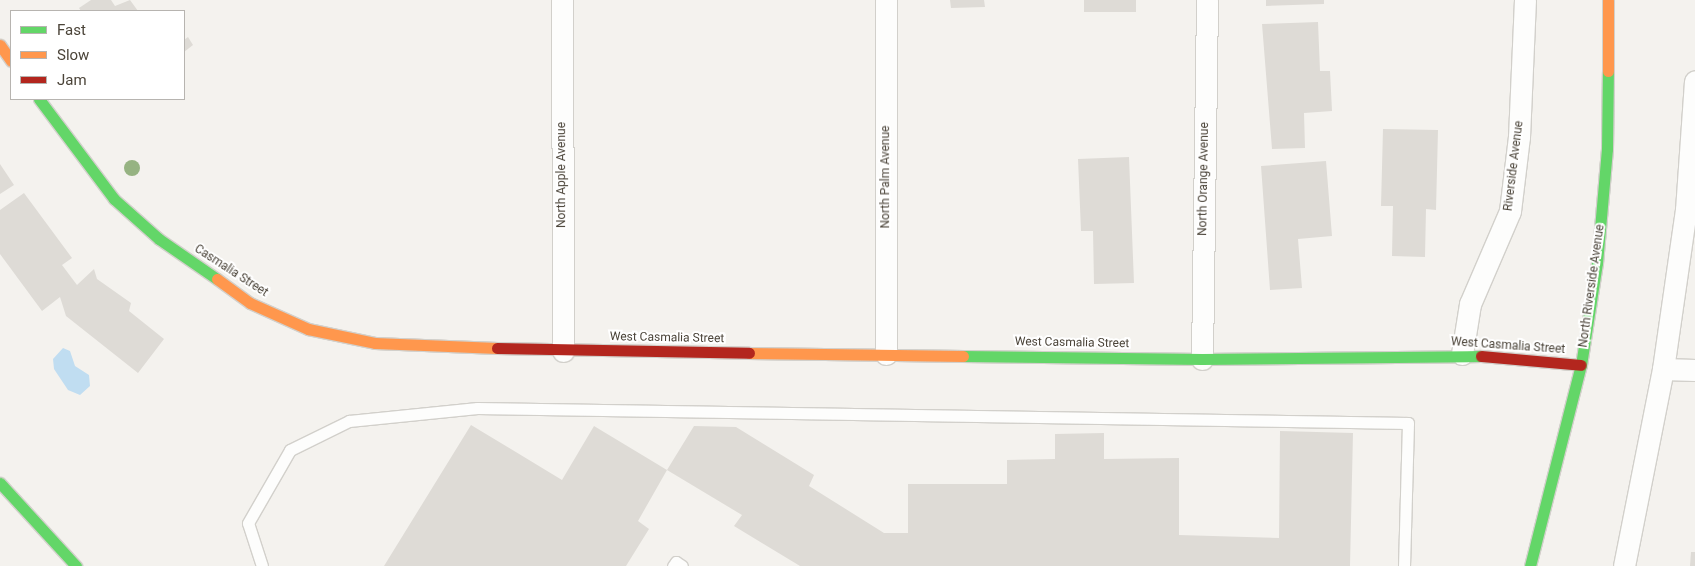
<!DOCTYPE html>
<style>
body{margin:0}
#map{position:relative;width:1695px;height:566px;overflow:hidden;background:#f4f2ee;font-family:Roboto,sans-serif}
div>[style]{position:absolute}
.water>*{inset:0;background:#c0ddf1}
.building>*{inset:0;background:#dedbd6;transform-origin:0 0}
.roads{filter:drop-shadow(1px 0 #d2d0cb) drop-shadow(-1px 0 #d2d0cb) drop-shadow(0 1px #d2d0cb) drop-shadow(0 -1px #d2d0cb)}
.lane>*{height:11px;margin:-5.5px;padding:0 5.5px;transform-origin:5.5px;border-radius:5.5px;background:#fdfdfc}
.street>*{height:21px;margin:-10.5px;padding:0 10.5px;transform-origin:10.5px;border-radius:10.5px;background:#fdfdfc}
.fast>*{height:11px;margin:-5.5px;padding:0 5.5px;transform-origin:5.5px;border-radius:5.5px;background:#63d668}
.slow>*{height:11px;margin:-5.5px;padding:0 5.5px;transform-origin:5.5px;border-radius:5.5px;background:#ff974d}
.jam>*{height:11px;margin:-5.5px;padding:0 5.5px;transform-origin:5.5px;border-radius:5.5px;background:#b3261e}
.trees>*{width:16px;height:16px;margin:-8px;border-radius:50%;background:#96b382}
span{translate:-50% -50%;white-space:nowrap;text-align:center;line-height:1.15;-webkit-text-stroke:4px #fff;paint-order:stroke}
.street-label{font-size:12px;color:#4b4439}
.legend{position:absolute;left:10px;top:10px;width:175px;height:90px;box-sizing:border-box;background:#fff;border:1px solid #b7b4b0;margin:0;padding:6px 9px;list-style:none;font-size:15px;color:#4b4439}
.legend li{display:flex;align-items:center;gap:10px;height:25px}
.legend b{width:25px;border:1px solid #b7b4b0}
</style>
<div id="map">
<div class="water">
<div style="clip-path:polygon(63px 348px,70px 351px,75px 366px,89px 375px,90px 386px,80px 395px,68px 390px,54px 369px,53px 359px)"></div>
</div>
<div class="building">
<div style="clip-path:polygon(91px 0,111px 0,115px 6px,130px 0,138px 11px,81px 11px,79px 8px)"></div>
<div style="clip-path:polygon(950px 0,984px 0,985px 7px,951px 8px)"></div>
<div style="left:1084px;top:0;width:52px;height:12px"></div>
<div style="clip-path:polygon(1266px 0,1324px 0,1324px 4px,1266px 6px)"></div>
<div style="clip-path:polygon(1318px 22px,1320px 71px,1330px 71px,1332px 111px,1304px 113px,1305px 148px,1272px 149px,1262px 24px)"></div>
<div style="clip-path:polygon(188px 37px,193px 45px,184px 52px,184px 40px)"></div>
<div style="clip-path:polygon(1383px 129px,1438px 130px,1436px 210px,1426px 209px,1425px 257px,1392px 256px,1393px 206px,1381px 206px)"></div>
<div style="clip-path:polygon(1129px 157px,1134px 283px,1094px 284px,1093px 231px,1081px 231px,1078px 159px)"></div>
<div style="clip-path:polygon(1326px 161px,1332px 236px,1298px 239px,1302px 288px,1270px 290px,1261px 166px)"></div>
<div style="clip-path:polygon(0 164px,14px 185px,0 194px)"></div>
<div style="clip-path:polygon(24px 193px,72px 258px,62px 265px,77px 285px,94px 269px,97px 279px,131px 303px,129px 311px,164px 339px,138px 373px,66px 316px,60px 297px,42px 311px,0 254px,0 210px)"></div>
<div style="clip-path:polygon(471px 425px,562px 480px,594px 426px,667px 470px,638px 521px,649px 529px,626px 566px,384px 566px)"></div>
<div style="clip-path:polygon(694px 426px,736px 427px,814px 475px,809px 486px,884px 533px,908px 533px,908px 484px,1007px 484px,1007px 460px,1055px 459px,1055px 434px,1104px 433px,1104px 459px,1179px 458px,1179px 535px,1279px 538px,1280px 431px,1353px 433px,1350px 566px,800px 566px,734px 526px,742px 515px,667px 470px)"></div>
<div style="clip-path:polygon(1691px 552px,1695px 552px,1695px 566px,1690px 566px)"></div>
</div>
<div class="roads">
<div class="lane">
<div style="left:262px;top:566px;width:45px;rotate:-108deg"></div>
<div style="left:248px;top:523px;width:84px;rotate:-60.1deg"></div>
<div style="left:290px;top:450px;width:66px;rotate:-26.2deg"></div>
<div style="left:349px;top:421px;width:129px;rotate:-5.8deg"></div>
<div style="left:477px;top:408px;width:931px;rotate:0.92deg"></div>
<div style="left:1408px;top:423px;width:143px;rotate:91.6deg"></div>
<div style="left:673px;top:566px;width:5px;rotate:-53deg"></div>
<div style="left:676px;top:562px;width:7px;rotate:34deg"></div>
</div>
<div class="street">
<div style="left:562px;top:0;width:351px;rotate:89.8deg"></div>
<div style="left:886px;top:0;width:354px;rotate:90deg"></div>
<div style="left:1462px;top:354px;width:51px;rotate:-80.9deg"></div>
<div style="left:1470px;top:304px;width:101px;rotate:-66.7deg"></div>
<div style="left:1510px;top:211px;width:75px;rotate:-83.1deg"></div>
<div style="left:1519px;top:137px;width:137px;rotate:-87.5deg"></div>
<div style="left:1202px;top:359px;width:359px;rotate:-89.2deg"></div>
<div style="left:1663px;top:369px;width:32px;rotate:2deg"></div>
<div style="left:1624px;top:566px;width:201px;rotate:-78.8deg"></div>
<div style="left:1663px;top:369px;width:161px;rotate:-81.8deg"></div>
<div style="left:1686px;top:210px;width:129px;rotate:-86deg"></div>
</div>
<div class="fast">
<div style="left:39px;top:99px;width:125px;rotate:53.1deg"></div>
<div style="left:114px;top:199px;width:60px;rotate:41.6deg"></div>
<div style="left:159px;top:239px;width:70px;rotate:34.6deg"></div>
<div style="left:963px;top:356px;width:239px;rotate:0.7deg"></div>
<div style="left:1202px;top:359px;width:279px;rotate:-0.6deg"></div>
<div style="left:0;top:483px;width:113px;rotate:47.5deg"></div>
<div style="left:1530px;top:566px;width:207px;rotate:-75.8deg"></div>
<div style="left:1581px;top:365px;width:103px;rotate:-81.1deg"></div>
<div style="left:1597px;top:263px;width:114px;rotate:-85deg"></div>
<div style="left:1607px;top:149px;width:78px;rotate:-89.3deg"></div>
</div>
<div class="slow">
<div style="left:0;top:45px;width:19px;rotate:55deg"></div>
<div style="left:1608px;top:71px;width:71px;rotate:-90deg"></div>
<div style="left:217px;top:279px;width:41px;rotate:36deg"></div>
<div style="left:250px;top:303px;width:64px;rotate:24.1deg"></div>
<div style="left:308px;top:329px;width:68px;rotate:11.8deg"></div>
<div style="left:375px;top:343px;width:122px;rotate:2.3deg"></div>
<div style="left:749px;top:353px;width:214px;rotate:0.8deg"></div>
</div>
<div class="jam">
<div style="left:497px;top:348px;width:252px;rotate:1.1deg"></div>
<div style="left:1481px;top:356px;width:100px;rotate:5.1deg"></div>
</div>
</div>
<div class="trees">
<div style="left:132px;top:168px"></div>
</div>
<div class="street-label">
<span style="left:1514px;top:166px;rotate:-83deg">Riverside Avenue</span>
<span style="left:562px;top:175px;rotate:-90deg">North Apple Avenue</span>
<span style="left:886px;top:177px;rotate:-90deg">North Palm Avenue</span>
<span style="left:1204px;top:179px;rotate:-89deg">North Orange Avenue</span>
<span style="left:231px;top:271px;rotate:33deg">Casmalia Street</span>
<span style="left:1592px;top:286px;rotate:-82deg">North Riverside Avenue</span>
<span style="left:667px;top:338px;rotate:1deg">West Casmalia Street</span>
<span style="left:1072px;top:343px;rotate:1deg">West Casmalia Street</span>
<span style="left:1508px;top:346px;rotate:4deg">West Casmalia Street</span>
</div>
<ul class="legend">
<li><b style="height:6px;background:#63d668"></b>Fast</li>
<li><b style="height:6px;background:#ff974d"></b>Slow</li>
<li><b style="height:6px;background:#b3261e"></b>Jam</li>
</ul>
</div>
